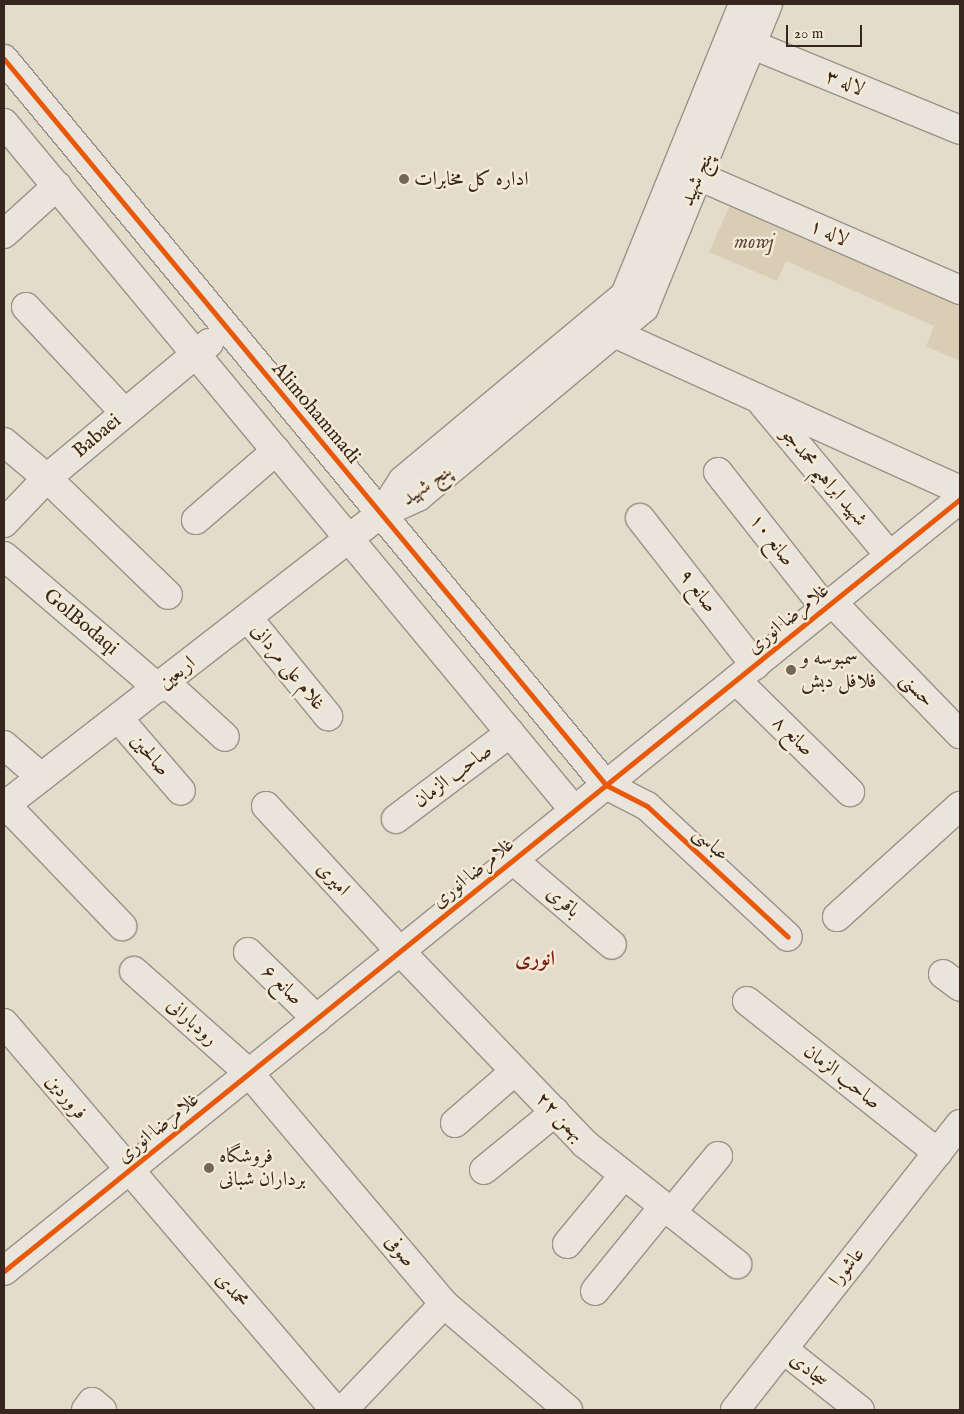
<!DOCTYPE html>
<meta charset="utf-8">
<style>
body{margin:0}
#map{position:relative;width:964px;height:1414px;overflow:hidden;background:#e4dcca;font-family:"IM FELL English",Amiri,serif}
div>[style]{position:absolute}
.green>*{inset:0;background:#d9cdb5}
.roads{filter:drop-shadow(1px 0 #999287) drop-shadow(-1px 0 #999287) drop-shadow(0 1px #999287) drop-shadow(0 -1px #999287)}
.minor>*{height:28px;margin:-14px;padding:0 14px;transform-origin:14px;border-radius:14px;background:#eae5dc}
.cycleway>*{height:5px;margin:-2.5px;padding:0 2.5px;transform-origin:2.5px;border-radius:2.5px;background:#e8590c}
.dots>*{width:14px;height:14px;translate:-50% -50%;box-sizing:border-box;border:2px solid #f5ead5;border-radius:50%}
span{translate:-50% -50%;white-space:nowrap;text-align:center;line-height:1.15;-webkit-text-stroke:5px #f5ead5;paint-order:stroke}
.street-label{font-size:20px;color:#37261d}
.poi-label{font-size:20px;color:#37261d}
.left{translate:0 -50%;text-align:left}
.park-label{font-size:20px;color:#5d4c3e;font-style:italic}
.neighbourhood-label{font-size:21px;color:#7a1f14;font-weight:700}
.frame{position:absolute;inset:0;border:5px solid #37261d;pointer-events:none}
.scale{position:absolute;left:786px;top:25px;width:76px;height:22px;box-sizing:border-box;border:2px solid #37261d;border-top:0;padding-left:6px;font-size:15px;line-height:18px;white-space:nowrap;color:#37261d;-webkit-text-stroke:4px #f5ead5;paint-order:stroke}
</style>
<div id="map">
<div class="green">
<div style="clip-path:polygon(731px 203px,960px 303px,960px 361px,926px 346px,934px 326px,786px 261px,777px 281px,709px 252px)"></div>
</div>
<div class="roads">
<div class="minor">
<div style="left:736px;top:38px;width:242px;rotate:22.3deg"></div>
<div style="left:4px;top:59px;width:943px;rotate:50.33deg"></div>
<div style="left:606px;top:785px;width:46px;rotate:27.1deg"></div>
<div style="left:647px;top:806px;width:192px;rotate:42.9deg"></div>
<div style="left:4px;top:123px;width:893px;rotate:50.32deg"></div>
<div style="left:682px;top:169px;width:303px;rotate:23.5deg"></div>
<div style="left:4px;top:234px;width:72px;rotate:-42.2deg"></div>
<div style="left:26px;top:307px;width:145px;rotate:47deg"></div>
<div style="left:602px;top:324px;width:15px;rotate:37deg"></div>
<div style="left:614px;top:333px;width:380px;rotate:24.4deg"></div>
<div style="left:763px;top:404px;width:198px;rotate:50.1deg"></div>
<div style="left:4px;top:442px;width:56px;rotate:39.9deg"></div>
<div style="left:47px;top:478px;width:168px;rotate:44deg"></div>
<div style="left:718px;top:472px;width:173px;rotate:51.8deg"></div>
<div style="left:381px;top:514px;width:40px;rotate:-57.1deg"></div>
<div style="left:403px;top:480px;width:289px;rotate:-39.8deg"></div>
<div style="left:625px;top:295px;width:314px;rotate:-67.9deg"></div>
<div style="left:640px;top:518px;width:187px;rotate:52deg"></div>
<div style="left:196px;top:520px;width:106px;rotate:-40.8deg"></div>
<div style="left:4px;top:523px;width:62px;rotate:-46.3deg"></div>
<div style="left:47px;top:478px;width:211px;rotate:-39.8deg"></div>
<div style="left:4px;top:556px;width:203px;rotate:40.6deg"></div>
<div style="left:832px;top:602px;width:184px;rotate:45.9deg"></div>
<div style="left:248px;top:618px;width:127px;rotate:50.8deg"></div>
<div style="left:736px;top:680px;width:160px;rotate:44.5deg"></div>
<div style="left:165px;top:682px;width:81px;rotate:42.5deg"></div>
<div style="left:118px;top:718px;width:96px;rotate:49.2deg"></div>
<div style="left:4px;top:745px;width:49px;rotate:40.9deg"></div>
<div style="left:6px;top:805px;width:168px;rotate:46.2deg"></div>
<div style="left:4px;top:806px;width:477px;rotate:-37.8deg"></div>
<div style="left:381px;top:514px;width:41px;rotate:-24.7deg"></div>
<div style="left:418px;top:497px;width:295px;rotate:-39.9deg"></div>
<div style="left:644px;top:308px;width:328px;rotate:-67.8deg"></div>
<div style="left:266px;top:806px;width:197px;rotate:47.3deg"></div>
<div style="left:400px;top:951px;width:267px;rotate:46.2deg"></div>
<div style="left:585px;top:1144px;width:194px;rotate:38.3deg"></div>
<div style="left:396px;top:819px;width:143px;rotate:-37deg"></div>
<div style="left:513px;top:860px;width:130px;rotate:40.6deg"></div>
<div style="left:837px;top:917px;width:166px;rotate:-42.1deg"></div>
<div style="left:248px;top:952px;width:96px;rotate:44.2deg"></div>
<div style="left:134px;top:971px;width:154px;rotate:41.6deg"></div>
<div style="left:249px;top:1073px;width:302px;rotate:49.8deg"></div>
<div style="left:444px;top:1304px;width:163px;rotate:40.5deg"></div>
<div style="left:943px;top:974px;width:21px;rotate:37deg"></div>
<div style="left:747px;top:1001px;width:244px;rotate:38.5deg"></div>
<div style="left:4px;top:1023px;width:509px;rotate:49.46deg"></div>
<div style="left:455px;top:1123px;width:79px;rotate:-40.9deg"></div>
<div style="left:484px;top:1170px;width:92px;rotate:-39.2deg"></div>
<div style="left:671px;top:1213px;width:74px;rotate:-50.5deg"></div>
<div style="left:567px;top:1244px;width:89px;rotate:-50.4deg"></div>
<div style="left:4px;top:1271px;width:1229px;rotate:-38.92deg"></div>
<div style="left:595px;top:1291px;width:109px;rotate:-50.9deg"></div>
<div style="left:783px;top:1349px;width:98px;rotate:38.4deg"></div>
<div style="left:86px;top:1410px;width:10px;rotate:-53deg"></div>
<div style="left:92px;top:1402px;width:13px;rotate:39deg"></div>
<div style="left:343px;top:1410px;width:146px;rotate:-46.4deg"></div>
<div style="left:735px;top:1410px;width:364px;rotate:-51.8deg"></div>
</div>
</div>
<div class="cycleway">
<div style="left:4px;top:59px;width:943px;rotate:50.33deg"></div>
<div style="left:606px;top:785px;width:46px;rotate:27.1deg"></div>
<div style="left:647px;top:806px;width:192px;rotate:42.9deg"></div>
<div style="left:4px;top:1271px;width:1229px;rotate:-38.92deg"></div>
</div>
<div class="dots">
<div style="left:404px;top:179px;background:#74665a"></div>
<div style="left:791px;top:670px;background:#74665a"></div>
<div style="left:209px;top:1168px;background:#74665a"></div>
</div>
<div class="street-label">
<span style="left:845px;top:83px;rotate:22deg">لاله ۳</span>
<span style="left:697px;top:179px;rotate:-68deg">پنج شهید</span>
<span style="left:829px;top:233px;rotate:24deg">لاله ۱</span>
<span style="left:316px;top:413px;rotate:50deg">Alimohammadi</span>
<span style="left:97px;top:436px;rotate:-40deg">Babaei</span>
<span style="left:824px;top:477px;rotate:50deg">شهید ابراهیم محمدجو</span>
<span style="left:427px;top:485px;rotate:-35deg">پنج شهید</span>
<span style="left:772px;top:540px;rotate:52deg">صانع ۱۰</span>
<span style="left:698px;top:591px;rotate:52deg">صانع ۹</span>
<span style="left:788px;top:619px;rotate:-39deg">غلامرضا انوری</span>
<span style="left:81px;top:622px;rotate:40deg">GolBodaqi</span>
<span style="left:288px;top:667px;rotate:51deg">غلام علی مردانی</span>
<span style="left:177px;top:673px;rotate:-38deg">اربعین</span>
<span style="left:917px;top:690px;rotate:46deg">حسنی</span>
<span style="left:793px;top:736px;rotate:44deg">صانع ۸</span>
<span style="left:150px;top:755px;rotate:49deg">صالحین</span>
<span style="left:453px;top:776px;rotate:-37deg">صاحب الزمان</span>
<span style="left:711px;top:844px;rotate:43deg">عباسی</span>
<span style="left:473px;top:873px;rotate:-39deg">غلامرضا انوری</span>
<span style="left:333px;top:879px;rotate:47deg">امیری</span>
<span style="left:563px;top:902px;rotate:40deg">باقری</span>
<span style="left:282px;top:985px;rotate:44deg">صانع ۶</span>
<span style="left:192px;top:1022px;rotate:42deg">رودبارانی</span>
<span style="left:842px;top:1077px;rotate:38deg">صاحب الزمان</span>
<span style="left:66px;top:1097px;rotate:50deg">فروردین</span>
<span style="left:560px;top:1117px;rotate:46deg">۲۲ بهمن</span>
<span style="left:158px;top:1128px;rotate:-39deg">غلامرضا انوری</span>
<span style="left:400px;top:1251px;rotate:50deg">صوفی</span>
<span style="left:847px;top:1267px;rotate:-51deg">عاشورا</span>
<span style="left:232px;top:1290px;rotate:49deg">محمدی</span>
<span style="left:809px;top:1370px;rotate:39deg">سجادی</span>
</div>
<div class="poi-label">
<span class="left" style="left:414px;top:179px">اداره کل مخابرات</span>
<span class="left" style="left:801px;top:670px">سمبوسه و<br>فلافل دبش</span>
<span class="left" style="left:219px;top:1168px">فروشگاه<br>برداران شبانی</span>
</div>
<div class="park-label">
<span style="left:754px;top:242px">mowj</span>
</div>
<div class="neighbourhood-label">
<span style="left:535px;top:960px">انوری</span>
</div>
<div class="frame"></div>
<div class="scale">20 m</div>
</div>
